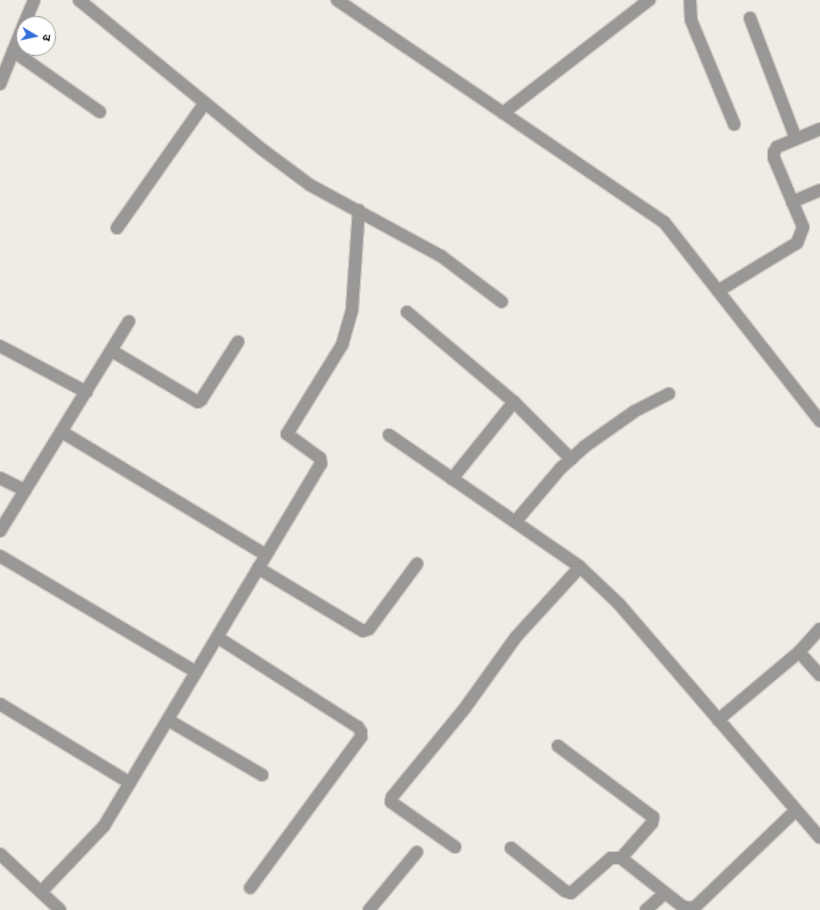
<!DOCTYPE html>
<meta charset="utf-8">
<style>
body{margin:0}
#map{position:relative;width:820px;height:910px;overflow:hidden;background:#f0ece5;font-family:"Exo 2","Noto Sans Devanagari",sans-serif}
div>[style]{position:absolute}
.roads{filter:drop-shadow(1px 0 #ccc8c2) drop-shadow(-1px 0 #ccc8c2) drop-shadow(0 1px #ccc8c2) drop-shadow(0 -1px #ccc8c2)}
.minor>*{height:12px;margin:-6px;padding:0 6px;transform-origin:6px;border-radius:6px;background:#9a9896}
span{translate:-50% -50%;white-space:nowrap;text-align:center;line-height:1.15;-webkit-text-stroke:3.5px #fff;paint-order:stroke}
.north{position:absolute;left:16px;top:16px;width:40px;height:40px;box-sizing:border-box;background:#fff;border:1px solid #9f9e9d;border-radius:50%;rotate:99deg;font-size:11px;font-weight:700;line-height:16px;text-align:center;color:#0f0d0b}
.north::after{content:'';display:block;margin:auto;width:14px;height:18px;background:#336edc;clip-path:polygon(50% 0,100% 100%,50% 72%,0 100%)}
</style>
<div id="map">
<div class="roads">
<div class="minor">
<div style="left:79px;top:0;width:237px;rotate:39.2deg"></div>
<div style="left:263px;top:150px;width:59px;rotate:36.7deg"></div>
<div style="left:310px;top:185px;width:149px;rotate:28.5deg"></div>
<div style="left:441px;top:256px;width:76px;rotate:37deg"></div>
<div style="left:337px;top:0;width:395px;rotate:34.2deg"></div>
<div style="left:664px;top:222px;width:253px;rotate:51.9deg"></div>
<div style="left:690px;top:0;width:20px;rotate:87deg"></div>
<div style="left:691px;top:20px;width:113px;rotate:67.5deg"></div>
<div style="left:750px;top:18px;width:129px;rotate:69.2deg"></div>
<div style="left:24px;top:24px;width:26px;rotate:-67deg"></div>
<div style="left:13px;top:51px;width:106px;rotate:35deg"></div>
<div style="left:0;top:84px;width:65px;rotate:-68.2deg"></div>
<div style="left:503px;top:113px;width:185px;rotate:-37.7deg"></div>
<div style="left:792px;top:202px;width:30px;rotate:-23deg"></div>
<div style="left:117px;top:228px;width:153px;rotate:-54.9deg"></div>
<div style="left:718px;top:291px;width:92px;rotate:-31.3deg"></div>
<div style="left:797px;top:243px;width:17px;rotate:-69deg"></div>
<div style="left:803px;top:227px;width:75px;rotate:-112.8deg"></div>
<div style="left:774px;top:158px;width:6px;rotate:-90deg"></div>
<div style="left:774px;top:152px;width:6px;rotate:-59deg"></div>
<div style="left:777px;top:147px;width:47px;rotate:-22.7deg"></div>
<div style="left:407px;top:312px;width:140px;rotate:40.1deg"></div>
<div style="left:514px;top:402px;width:81px;rotate:45deg"></div>
<div style="left:0;top:346px;width:98px;rotate:28.1deg"></div>
<div style="left:112px;top:351px;width:100px;rotate:30.7deg"></div>
<div style="left:198px;top:402px;width:4px;rotate:-34deg"></div>
<div style="left:201px;top:400px;width:69px;rotate:-57.5deg"></div>
<div style="left:62px;top:432px;width:238px;rotate:31.1deg"></div>
<div style="left:389px;top:435px;width:232px;rotate:34.6deg"></div>
<div style="left:580px;top:567px;width:54px;rotate:43.5deg"></div>
<div style="left:619px;top:604px;width:308px;rotate:49.3deg"></div>
<div style="left:0;top:478px;width:28px;rotate:26deg"></div>
<div style="left:452px;top:479px;width:99px;rotate:-51.2deg"></div>
<div style="left:515px;top:522px;width:71px;rotate:-49.6deg"></div>
<div style="left:561px;top:468px;width:31px;rotate:-42deg"></div>
<div style="left:584px;top:447px;width:62px;rotate:-35.2deg"></div>
<div style="left:635px;top:411px;width:38px;rotate:-27deg"></div>
<div style="left:0;top:531px;width:246px;rotate:-58.4deg"></div>
<div style="left:0;top:556px;width:228px;rotate:30.6deg"></div>
<div style="left:258px;top:568px;width:122px;rotate:31deg"></div>
<div style="left:363px;top:631px;width:6px;rotate:-18deg"></div>
<div style="left:369px;top:629px;width:81px;rotate:-53.6deg"></div>
<div style="left:217px;top:637px;width:167px;rotate:32.6deg"></div>
<div style="left:358px;top:727px;width:6px;rotate:59deg"></div>
<div style="left:361px;top:732px;width:5px;rotate:90deg"></div>
<div style="left:361px;top:737px;width:187px;rotate:126.3deg"></div>
<div style="left:799px;top:652px;width:31px;rotate:48deg"></div>
<div style="left:0;top:704px;width:152px;rotate:31.3deg"></div>
<div style="left:168px;top:720px;width:109px;rotate:30.3deg"></div>
<div style="left:718px;top:720px;width:106px;rotate:-40deg"></div>
<div style="left:799px;top:652px;width:31px;rotate:-48deg"></div>
<div style="left:558px;top:746px;width:119px;rotate:36.8deg"></div>
<div style="left:653px;top:817px;width:6px;rotate:99deg"></div>
<div style="left:652px;top:823px;width:47px;rotate:131.5deg"></div>
<div style="left:455px;top:847px;width:78px;rotate:-144.9deg"></div>
<div style="left:391px;top:802px;width:5px;rotate:-79deg"></div>
<div style="left:392px;top:797px;width:115px;rotate:-50.6deg"></div>
<div style="left:465px;top:708px;width:87px;rotate:-54.3deg"></div>
<div style="left:516px;top:637px;width:95px;rotate:-47.6deg"></div>
<div style="left:511px;top:848px;width:69px;rotate:38.5deg"></div>
<div style="left:565px;top:891px;width:6px;rotate:18deg"></div>
<div style="left:571px;top:893px;width:53px;rotate:-41.2deg"></div>
<div style="left:611px;top:858px;width:10px"></div>
<div style="left:621px;top:858px;width:78px;rotate:38.2deg"></div>
<div style="left:682px;top:906px;width:7px;rotate:16deg"></div>
<div style="left:689px;top:908px;width:6px;rotate:-9deg"></div>
<div style="left:695px;top:907px;width:140px;rotate:-43.8deg"></div>
<div style="left:0;top:854px;width:82px;rotate:43deg"></div>
<div style="left:41px;top:892px;width:91px;rotate:-46.3deg"></div>
<div style="left:104px;top:826px;width:422px;rotate:-59.1deg"></div>
<div style="left:321px;top:464px;width:6px;rotate:-99deg"></div>
<div style="left:320px;top:458px;width:41px;rotate:-144deg"></div>
<div style="left:287px;top:434px;width:105px;rotate:-58.3deg"></div>
<div style="left:342px;top:345px;width:37px;rotate:-74deg"></div>
<div style="left:352px;top:309px;width:99px;rotate:-86deg"></div>
<div style="left:369px;top:910px;width:75px;rotate:-50.4deg"></div>
<div style="left:646px;top:910px;width:25px;rotate:-42deg"></div>
</div>
</div>
<div class="north">उ</div>
</div>
